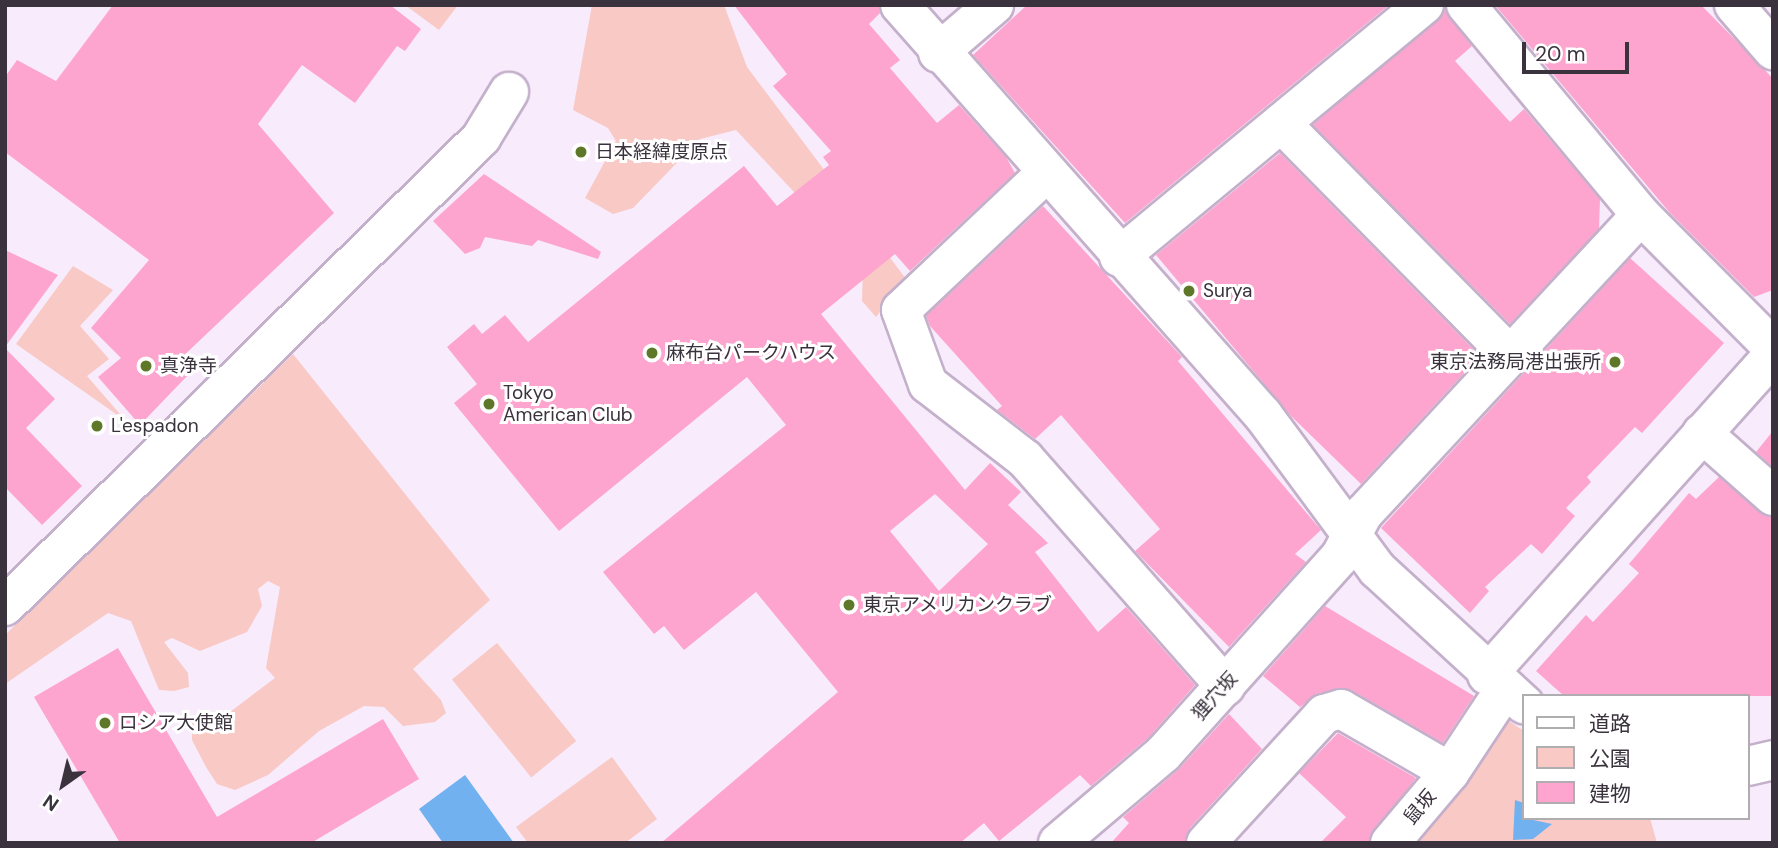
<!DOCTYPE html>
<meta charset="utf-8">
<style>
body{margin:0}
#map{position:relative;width:1778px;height:848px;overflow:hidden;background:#f8ebfc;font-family:"DM Sans","Noto Sans JP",sans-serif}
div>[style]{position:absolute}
.green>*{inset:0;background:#f9c9c5;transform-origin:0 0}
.water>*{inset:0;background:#71b1f0}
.building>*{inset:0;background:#fda5ce}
.roads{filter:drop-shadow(2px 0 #c4b0cb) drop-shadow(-2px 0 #c4b0cb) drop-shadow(0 2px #c4b0cb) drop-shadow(0 -2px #c4b0cb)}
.minor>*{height:38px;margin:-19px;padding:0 19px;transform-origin:19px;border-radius:19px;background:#fff}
.dots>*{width:19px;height:19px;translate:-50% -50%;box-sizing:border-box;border:4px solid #fff;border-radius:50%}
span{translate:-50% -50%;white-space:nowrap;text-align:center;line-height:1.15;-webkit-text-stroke:6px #fff;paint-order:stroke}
.poi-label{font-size:19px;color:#3a323d}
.left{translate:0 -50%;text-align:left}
.right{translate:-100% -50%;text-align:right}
.street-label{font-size:19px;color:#3a323d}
.frame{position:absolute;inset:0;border:7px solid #3a323d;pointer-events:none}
.legend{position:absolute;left:1522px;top:694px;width:228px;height:126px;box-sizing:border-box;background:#fff;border:2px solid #b0adb1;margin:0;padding:9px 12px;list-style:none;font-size:21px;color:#3a323d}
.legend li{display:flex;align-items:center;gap:14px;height:35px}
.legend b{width:35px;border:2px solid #b0adb1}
.north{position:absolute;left:28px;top:750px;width:70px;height:70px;-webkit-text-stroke:5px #fff;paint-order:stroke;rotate:214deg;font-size:19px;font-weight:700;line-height:28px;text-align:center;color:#3a323d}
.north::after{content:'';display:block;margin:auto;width:24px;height:32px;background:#3a323d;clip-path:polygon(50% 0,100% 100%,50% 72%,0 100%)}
.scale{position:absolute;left:1522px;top:42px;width:107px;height:32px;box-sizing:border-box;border:4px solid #3a323d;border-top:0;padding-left:9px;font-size:21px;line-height:24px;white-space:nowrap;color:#3a323d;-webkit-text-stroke:5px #fff;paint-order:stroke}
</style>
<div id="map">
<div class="green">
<div style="clip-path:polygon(405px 5px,458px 5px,439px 30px)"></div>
<div style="clip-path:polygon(592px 5px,724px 5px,747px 67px,906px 279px,876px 317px,862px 301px,863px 266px,736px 130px,700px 139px,633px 208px,613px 214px,585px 198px,616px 141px,608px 128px,573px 110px)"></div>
<div style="clip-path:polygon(73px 266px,113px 290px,80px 326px,109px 359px,87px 376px,126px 421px,16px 344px)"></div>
<div style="clip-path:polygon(293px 354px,490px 600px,413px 669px,441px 700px,446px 713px,435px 722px,403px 726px,384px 707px,364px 706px,319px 731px,268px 775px,235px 790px,217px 784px,206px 767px,192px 740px,192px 717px,230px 712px,275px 678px,266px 668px,280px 587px,268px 581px,258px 589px,262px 606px,247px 632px,200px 651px,172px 638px,164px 642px,188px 673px,189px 687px,174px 691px,159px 690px,131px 621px,108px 613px,5px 684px,5px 635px)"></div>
<div style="left:497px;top:643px;width:126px;height:58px;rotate:51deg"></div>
<div style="clip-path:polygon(1501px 716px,1524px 731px,1524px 818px,1650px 818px,1657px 843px,1406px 843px)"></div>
<div style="clip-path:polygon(612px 757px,657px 819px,625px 843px,528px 843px,516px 827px)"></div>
</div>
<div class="water">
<div style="clip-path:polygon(465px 775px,514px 843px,443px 843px,419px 809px)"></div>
<div style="clip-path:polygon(1515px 800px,1524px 803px,1524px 818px,1552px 824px,1533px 839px,1513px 840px)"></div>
</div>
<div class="building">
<div style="clip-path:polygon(113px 5px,390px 5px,421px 29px,405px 51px,397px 46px,355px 103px,302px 65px,258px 124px,334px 213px,177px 362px,189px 374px,140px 425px,98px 377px,121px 358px,91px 328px,149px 260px,5px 152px,5px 77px,17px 60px,56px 81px)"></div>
<div style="clip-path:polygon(evenodd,734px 5px,879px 5px,880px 13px,869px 24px,900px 60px,890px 68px,937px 123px,959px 105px,1006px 157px,1015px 173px,910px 271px,895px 254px,821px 314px,965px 490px,990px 463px,1021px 492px,1008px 505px,1048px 543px,1035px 552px,1098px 632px,1126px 607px,1195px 685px,1148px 738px,1091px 786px,1080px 775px,999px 841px,984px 823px,960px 843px,661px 843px,838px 692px,756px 592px,684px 650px,664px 626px,654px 634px,603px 572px,786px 425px,747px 377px,559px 531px,454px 403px,477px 384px,447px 347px,474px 324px,482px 334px,505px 315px,528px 342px,744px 166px,777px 206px,829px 165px,823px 157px,831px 151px,773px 86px,787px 74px,734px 5px,935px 494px,988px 544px,939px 591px,890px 531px,935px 494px)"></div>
<div style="clip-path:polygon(1027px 5px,1389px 5px,1125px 223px,973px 55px)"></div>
<div style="clip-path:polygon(1495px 5px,1701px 5px,1765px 70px,1773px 79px,1773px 290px,1754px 297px,1670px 213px)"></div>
<div style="clip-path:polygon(1445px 10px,1472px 46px,1455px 61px,1510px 122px,1524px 109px,1600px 199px,1599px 229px,1510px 324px,1313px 125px)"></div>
<div style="clip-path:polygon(1280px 153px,1480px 356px,1361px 484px,1291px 416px,1156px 255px)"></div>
<div style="clip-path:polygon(484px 174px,601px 252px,598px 259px,538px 240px,532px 246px,485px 237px,480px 248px,465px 254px,433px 221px)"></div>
<div style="clip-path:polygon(1043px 206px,1182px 357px,1178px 361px,1321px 530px,1295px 554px,1306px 562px,1229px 647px,1135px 551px,1160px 529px,1061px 415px,1035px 439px,997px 410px,1002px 406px,930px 326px,926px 316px)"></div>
<div style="clip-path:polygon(5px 250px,58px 275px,5px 347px)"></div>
<div style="clip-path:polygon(1630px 258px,1724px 343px,1642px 433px,1635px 427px,1587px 477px,1591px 482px,1566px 508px,1575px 516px,1542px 554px,1531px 544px,1485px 587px,1489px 591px,1470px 613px,1381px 528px)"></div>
<div style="clip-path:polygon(5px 348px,55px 399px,26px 428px,82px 486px,42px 525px,5px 487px)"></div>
<div style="clip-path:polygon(1773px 431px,1773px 467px,1756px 452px)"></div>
<div style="clip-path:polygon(1719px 477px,1773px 517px,1773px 696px,1564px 696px,1536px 671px,1586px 615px,1593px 622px,1639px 573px,1629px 564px,1689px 493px,1696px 499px)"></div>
<div style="clip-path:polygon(1325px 606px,1474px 696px,1443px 743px,1351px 690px,1318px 693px,1300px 707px,1263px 676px)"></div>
<div style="clip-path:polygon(118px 648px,217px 817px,383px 719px,419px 779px,311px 843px,120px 843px,34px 697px)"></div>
<div style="clip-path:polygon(1229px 714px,1262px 749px,1190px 828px,1185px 843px,1111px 843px,1129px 823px,1123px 817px,1179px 769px)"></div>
<div style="clip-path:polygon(1338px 733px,1416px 778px,1369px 843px,1320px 843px,1346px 817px,1299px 773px)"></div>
</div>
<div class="roads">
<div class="minor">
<div style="left:900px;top:5px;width:548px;rotate:48.48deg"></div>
<div style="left:1263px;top:415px;width:192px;rotate:53.5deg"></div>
<div style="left:1377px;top:569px;width:200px;rotate:42.6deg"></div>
<div style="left:1466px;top:5px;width:273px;rotate:50.2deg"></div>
<div style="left:1641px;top:215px;width:187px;rotate:45.2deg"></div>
<div style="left:1734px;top:5px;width:60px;rotate:49.1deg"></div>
<div style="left:938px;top:53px;width:74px;rotate:-40.6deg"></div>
<div style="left:1281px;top:123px;width:327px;rotate:45.4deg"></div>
<div style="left:1045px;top:174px;width:198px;rotate:136.6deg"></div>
<div style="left:901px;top:310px;width:79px;rotate:70deg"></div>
<div style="left:928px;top:384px;width:123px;rotate:37.7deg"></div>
<div style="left:1025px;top:459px;width:303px;rotate:48.6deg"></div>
<div style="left:1119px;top:257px;width:396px;rotate:-39.6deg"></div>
<div style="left:1702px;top:433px;width:95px;rotate:41.6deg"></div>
<div style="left:5px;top:606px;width:668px;rotate:-44.51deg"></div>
<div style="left:481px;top:138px;width:54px;rotate:-58.7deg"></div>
<div style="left:1487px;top:675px;width:429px;rotate:-48.2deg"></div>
<div style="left:1748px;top:766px;width:26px;rotate:-13deg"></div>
<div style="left:1058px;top:843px;width:138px;rotate:-40.3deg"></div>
<div style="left:1163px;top:754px;width:265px;rotate:-48.1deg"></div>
<div style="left:1340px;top:557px;width:49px;rotate:-61.9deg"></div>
<div style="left:1363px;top:514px;width:408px;rotate:-47.1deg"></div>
<div style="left:1206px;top:843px;width:175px;rotate:-47.5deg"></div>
<div style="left:1324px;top:714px;width:18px;rotate:-16deg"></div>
<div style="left:1341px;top:709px;width:126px;rotate:30deg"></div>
<div style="left:1450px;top:772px;width:100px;rotate:-56.5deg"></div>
<div style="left:1390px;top:843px;width:93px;rotate:-49.8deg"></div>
</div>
</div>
<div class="dots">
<div style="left:581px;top:152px;background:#5e7729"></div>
<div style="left:1189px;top:291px;background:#5e7729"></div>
<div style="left:652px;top:353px;background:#5e7729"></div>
<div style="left:1615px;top:362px;background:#5e7729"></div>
<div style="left:146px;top:366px;background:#5e7729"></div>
<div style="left:489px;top:404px;background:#5e7729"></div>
<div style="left:97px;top:426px;background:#5e7729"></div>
<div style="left:849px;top:605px;background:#5e7729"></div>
<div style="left:105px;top:723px;background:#5e7729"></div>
</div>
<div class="poi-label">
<span class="left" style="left:595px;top:152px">日本経緯度原点</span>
<span class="left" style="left:1203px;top:291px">Surya</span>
<span class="left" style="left:666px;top:353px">麻布台パークハウス</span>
<span class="right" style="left:1601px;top:362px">東京法務局港出張所</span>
<span class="left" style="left:160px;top:366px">真浄寺</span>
<span class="left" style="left:503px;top:404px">Tokyo<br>American Club</span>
<span class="left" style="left:111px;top:426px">L'espadon</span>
<span class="left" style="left:863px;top:605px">東京アメリカンクラブ</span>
<span class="left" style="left:119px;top:723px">ロシア大使館</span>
</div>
<div class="street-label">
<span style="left:1215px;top:696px;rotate:-48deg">狸穴坂</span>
<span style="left:1420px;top:807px;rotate:-50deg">鼠坂</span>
</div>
<div class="frame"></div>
<ul class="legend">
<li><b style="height:9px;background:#fff"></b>道路</li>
<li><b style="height:19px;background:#f9c9c5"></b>公園</li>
<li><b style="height:19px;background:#fda5ce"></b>建物</li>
</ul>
<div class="north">N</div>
<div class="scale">20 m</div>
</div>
